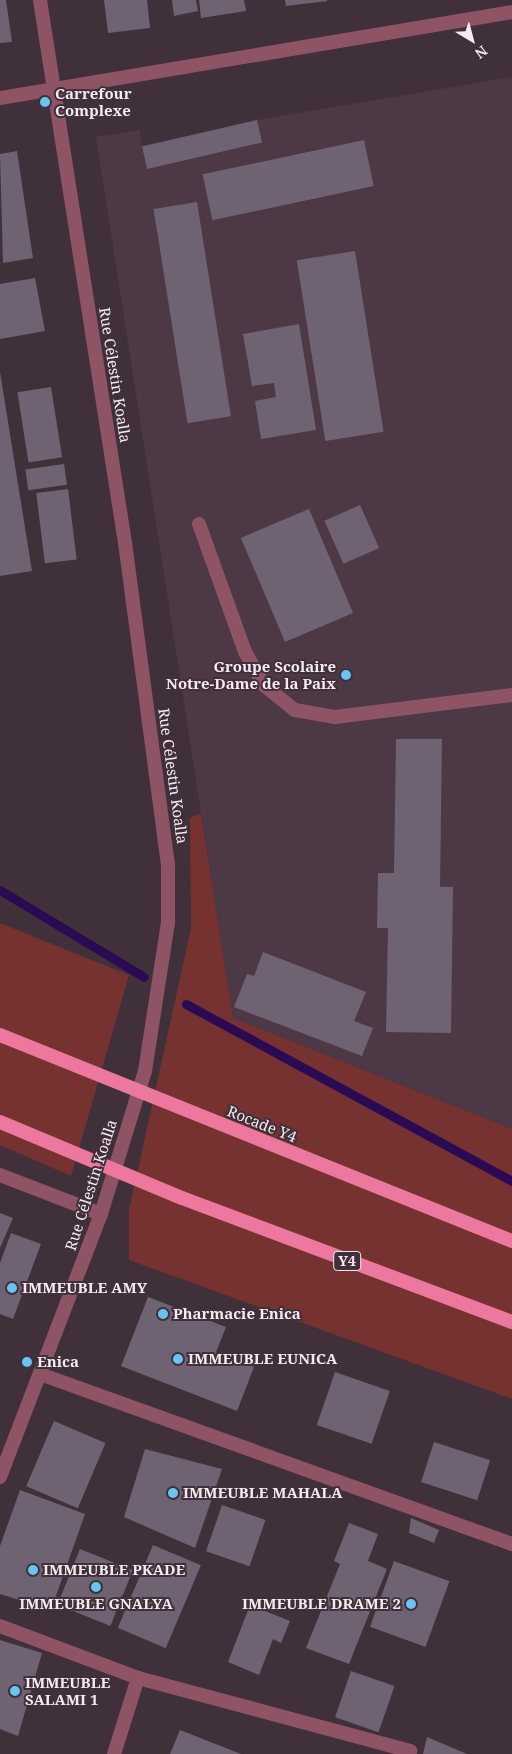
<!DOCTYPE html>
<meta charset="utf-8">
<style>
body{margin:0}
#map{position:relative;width:512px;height:1754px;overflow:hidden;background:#40303a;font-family:"Noto Serif",serif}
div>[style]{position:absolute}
.built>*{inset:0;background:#4d3846}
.green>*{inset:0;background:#753231}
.stream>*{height:9px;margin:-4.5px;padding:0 4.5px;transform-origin:4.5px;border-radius:4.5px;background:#2a0b53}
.building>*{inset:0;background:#6f6272;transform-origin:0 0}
.service>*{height:14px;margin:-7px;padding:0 7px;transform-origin:7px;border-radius:7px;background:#8e5465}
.minor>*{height:14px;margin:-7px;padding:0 7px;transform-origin:7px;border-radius:7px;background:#8e5465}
.trunk>*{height:14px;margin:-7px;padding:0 7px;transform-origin:7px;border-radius:7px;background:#ec789d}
.dots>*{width:14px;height:14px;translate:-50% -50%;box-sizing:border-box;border:2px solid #40303a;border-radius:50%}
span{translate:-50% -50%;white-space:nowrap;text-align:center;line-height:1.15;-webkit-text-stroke:4px #40303a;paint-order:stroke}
.shield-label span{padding:1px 4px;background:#40303a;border:1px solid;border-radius:4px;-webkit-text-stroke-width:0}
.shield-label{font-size:14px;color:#f5eaf1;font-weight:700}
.poi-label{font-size:15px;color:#f5eaf1;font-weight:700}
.left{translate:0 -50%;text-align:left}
.right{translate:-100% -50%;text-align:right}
.street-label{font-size:15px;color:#f5eaf1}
.north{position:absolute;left:447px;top:15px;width:50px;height:50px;-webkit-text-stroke:4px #40303a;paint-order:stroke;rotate:143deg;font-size:14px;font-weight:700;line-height:20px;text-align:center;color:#f5eaf1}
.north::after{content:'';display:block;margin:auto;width:18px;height:22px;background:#f5eaf1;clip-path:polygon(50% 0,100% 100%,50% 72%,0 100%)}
</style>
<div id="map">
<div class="built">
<div style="clip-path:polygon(512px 77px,512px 1129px,233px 1018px,96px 137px,140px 130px,142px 146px,257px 120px)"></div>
</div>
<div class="green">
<div style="clip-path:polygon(201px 813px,233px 1018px,512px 1129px,512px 1399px,129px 1260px,129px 1210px,191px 928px,190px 818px)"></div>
<div style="clip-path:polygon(0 923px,129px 975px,71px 1176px,0 1145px)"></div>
</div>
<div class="stream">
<div style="left:0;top:890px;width:168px;rotate:31.1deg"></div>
<div style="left:186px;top:1004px;width:371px;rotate:28.5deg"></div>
</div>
<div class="building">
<div style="clip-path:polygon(0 0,6px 0,12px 42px,0 43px)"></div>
<div style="clip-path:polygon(104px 0,147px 0,150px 28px,108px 33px)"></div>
<div style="clip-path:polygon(172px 0,196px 0,198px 11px,174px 16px)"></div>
<div style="clip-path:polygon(199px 0,244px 0,246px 11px,201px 18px)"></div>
<div style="clip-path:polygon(285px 0,327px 0,327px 1px,286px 6px)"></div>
<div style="left:257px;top:120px;width:23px;height:118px;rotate:77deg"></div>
<div style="left:364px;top:140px;width:47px;height:165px;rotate:78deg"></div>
<div style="clip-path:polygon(17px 151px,33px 258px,3px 263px,0 154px)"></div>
<div style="left:197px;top:202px;width:217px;height:44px;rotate:81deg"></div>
<div style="left:355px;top:251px;width:183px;height:59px;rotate:81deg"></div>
<div style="clip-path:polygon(35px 278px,45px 331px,0 339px,0 284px)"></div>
<div style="clip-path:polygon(299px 324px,316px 430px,261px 439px,255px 401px,276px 397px,274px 383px,252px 386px,243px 334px)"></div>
<div style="clip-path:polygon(0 372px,32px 571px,0 576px)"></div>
<div style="left:51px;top:387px;width:71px;height:34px;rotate:81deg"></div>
<div style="left:64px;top:464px;width:21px;height:39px;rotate:82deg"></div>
<div style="left:68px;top:489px;width:71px;height:32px;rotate:83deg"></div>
<div style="left:360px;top:505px;width:47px;height:39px;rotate:66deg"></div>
<div style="left:309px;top:509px;width:113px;height:74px;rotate:67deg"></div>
<div style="clip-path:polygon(396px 739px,442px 739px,440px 887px,453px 887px,451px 1033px,386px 1032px,388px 928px,377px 928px,378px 873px,394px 873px)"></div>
<div style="clip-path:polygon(263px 952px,366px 992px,354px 1021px,373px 1028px,362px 1056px,234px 1007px,247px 974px,254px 976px)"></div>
<div style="clip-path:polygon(0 1213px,13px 1218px,0 1248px)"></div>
<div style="clip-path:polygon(11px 1233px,41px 1244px,13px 1319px,0 1314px,0 1263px)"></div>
<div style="clip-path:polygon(148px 1297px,226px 1327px,216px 1352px,254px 1367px,237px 1411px,121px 1366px)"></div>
<div style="left:335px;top:1372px;width:58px;height:56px;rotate:19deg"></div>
<div style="left:54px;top:1421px;width:56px;height:71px;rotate:23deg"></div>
<div style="left:434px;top:1442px;width:59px;height:42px;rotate:18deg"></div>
<div style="clip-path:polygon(145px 1449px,222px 1469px,195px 1548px,124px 1517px)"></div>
<div style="clip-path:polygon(20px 1490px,85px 1514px,51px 1610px,0 1594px,0 1546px)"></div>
<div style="left:222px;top:1505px;width:46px;height:49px;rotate:19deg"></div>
<div style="clip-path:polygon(411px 1518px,439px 1530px,434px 1543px,409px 1533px)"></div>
<div style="clip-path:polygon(349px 1523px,378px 1534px,368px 1561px,387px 1569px,349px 1664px,306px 1648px,340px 1564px,334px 1561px)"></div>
<div style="left:153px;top:1545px;width:52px;height:90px;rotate:23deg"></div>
<div style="left:80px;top:1549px;width:57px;height:60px;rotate:22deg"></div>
<div style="left:394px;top:1561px;width:59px;height:70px;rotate:20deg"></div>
<div style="clip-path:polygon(250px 1605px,290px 1621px,281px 1643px,273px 1639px,259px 1675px,228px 1662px)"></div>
<div style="clip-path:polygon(0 1640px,42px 1653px,18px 1736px,0 1729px)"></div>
<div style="left:351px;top:1671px;width:46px;height:49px;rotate:19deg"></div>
<div style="clip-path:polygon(180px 1730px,241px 1754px,170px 1754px)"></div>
<div style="clip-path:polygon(427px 1737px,467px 1754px,423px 1754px)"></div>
</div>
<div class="service">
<div style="left:199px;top:524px;width:136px;rotate:70.2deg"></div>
<div style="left:245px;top:652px;width:39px;rotate:60deg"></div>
<div style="left:265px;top:686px;width:38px;rotate:39deg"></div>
<div style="left:295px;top:710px;width:41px;rotate:9.9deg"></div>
<div style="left:335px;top:717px;width:178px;rotate:-7.1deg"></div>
</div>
<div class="minor">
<div style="left:0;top:98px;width:519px;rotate:-9.53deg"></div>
<div style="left:0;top:1175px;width:108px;rotate:21.1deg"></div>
<div style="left:40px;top:1374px;width:502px;rotate:19.81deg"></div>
<div style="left:0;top:1477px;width:282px;rotate:-69deg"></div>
<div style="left:101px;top:1214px;width:150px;rotate:-72.9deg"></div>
<div style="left:145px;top:1071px;width:151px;rotate:-81.2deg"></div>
<div style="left:168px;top:922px;width:57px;rotate:-90deg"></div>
<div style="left:168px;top:865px;width:325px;rotate:-97.6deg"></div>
<div style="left:125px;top:543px;width:550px;rotate:-98.9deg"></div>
<div style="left:0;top:1626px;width:147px;rotate:20.6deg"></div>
<div style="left:138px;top:1678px;width:282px;rotate:15deg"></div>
<div style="left:114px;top:1754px;width:80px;rotate:-72.5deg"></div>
</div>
<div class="trunk">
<div style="left:0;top:1035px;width:552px;rotate:21.92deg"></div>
<div style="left:0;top:1122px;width:197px;rotate:22.7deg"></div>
<div style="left:182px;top:1198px;width:353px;rotate:20.6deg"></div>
</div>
<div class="dots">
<div style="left:45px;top:102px;background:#68c4f0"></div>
<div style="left:346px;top:675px;background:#68c4f0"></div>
<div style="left:12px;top:1288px;background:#68c4f0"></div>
<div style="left:163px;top:1314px;background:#68c4f0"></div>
<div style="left:178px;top:1359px;background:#68c4f0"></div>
<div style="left:27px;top:1362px;background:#68c4f0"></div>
<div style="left:173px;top:1493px;background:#68c4f0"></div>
<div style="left:33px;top:1570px;background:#68c4f0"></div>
<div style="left:96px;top:1587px;background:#68c4f0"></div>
<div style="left:411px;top:1604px;background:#68c4f0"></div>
<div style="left:15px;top:1691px;background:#68c4f0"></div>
</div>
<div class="shield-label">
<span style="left:347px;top:1261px">Y4</span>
</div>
<div class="poi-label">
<span class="left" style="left:55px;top:102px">Carrefour<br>Complexe</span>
<span class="right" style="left:336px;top:675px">Groupe Scolaire<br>Notre-Dame de la Paix</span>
<span class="left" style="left:22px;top:1288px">IMMEUBLE AMY</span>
<span class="left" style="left:173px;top:1314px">Pharmacie Enica</span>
<span class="left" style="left:188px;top:1359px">IMMEUBLE EUNICA</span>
<span class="left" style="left:37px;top:1362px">Enica</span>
<span class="left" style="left:183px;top:1493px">IMMEUBLE MAHALA</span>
<span class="left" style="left:43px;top:1570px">IMMEUBLE PKADE</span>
<span style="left:96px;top:1604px">IMMEUBLE GNALYA</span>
<span class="right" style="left:401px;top:1604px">IMMEUBLE DRAME 2</span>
<span class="left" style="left:25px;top:1691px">IMMEUBLE<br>SALAMI 1</span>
</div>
<div class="street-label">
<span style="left:115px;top:375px;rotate:81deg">Rue Célestin Koalla</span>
<span style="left:173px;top:776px;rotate:82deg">Rue Célestin Koalla</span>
<span style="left:262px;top:1124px;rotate:22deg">Rocade Y4</span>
<span style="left:91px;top:1185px;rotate:-72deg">Rue Célestin Koalla</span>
</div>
<div class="north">N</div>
</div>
